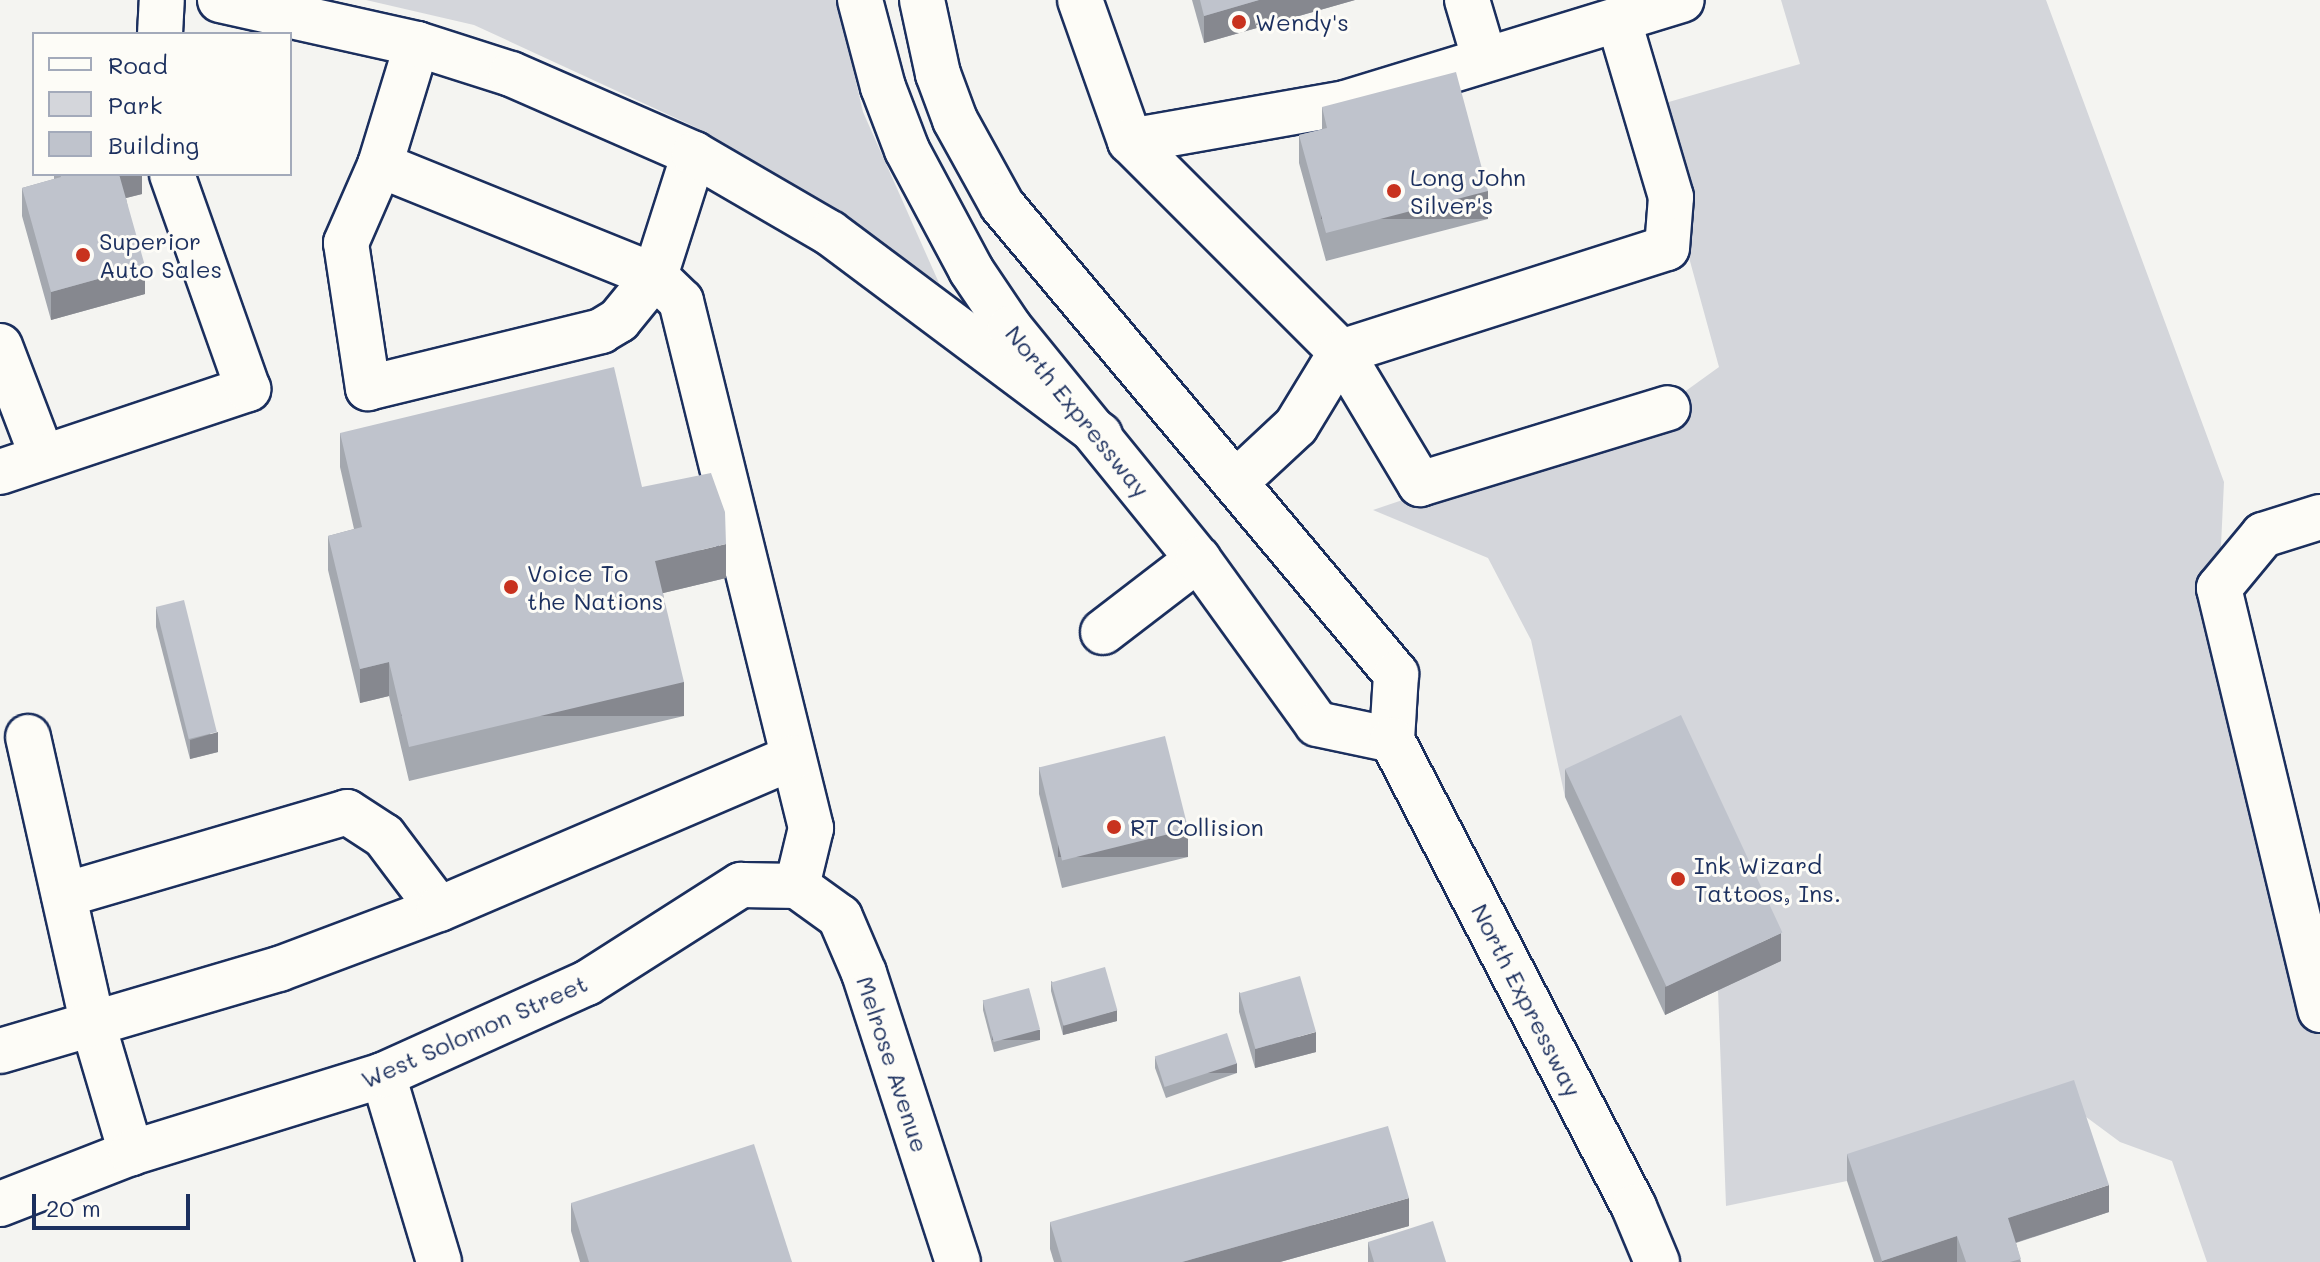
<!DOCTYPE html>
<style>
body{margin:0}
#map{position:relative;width:2320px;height:1262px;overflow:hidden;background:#f4f4f1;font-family:Mali,sans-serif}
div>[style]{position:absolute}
.green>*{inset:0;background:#d4d6db}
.roads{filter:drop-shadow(2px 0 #1b2f5e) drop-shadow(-2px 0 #1b2f5e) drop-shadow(0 2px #1b2f5e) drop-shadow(0 -2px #1b2f5e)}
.minor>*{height:44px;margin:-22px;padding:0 22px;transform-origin:22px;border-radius:22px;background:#fdfcf7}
.major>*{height:44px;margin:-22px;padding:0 22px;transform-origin:22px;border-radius:22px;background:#fdfcf7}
.wall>*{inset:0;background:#a4a8af}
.shaded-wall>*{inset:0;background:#86888f;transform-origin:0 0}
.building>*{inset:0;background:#bfc3cc;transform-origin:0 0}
.dots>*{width:22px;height:22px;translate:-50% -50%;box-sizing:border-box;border:4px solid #fdfcf7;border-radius:50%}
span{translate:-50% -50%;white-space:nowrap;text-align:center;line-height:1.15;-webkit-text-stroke:6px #fdfcf7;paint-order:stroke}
.poi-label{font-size:24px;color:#1b2f5e}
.left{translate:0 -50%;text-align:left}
.street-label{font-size:24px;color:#1b2f5e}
.legend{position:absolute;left:32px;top:32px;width:260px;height:144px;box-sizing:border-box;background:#fdfcf7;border:2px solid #a3aaba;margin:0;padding:10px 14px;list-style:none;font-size:24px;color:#1b2f5e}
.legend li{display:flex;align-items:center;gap:16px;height:40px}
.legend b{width:40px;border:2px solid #a3aaba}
.scale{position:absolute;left:32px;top:1194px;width:158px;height:36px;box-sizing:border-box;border:4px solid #1b2f5e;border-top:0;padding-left:10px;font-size:24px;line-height:28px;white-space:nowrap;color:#1b2f5e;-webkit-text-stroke:6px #fdfcf7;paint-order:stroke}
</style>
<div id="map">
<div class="green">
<div style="clip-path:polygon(366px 0,837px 0,863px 112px,939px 283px,826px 205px,695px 127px,474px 25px)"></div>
<div style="clip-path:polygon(1781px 0,2046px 0,2224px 482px,2219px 588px,2320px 1010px,2320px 1262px,2207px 1262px,2172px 1161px,2120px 1142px,2074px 1108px,1847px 1181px,1726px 1206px,1718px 990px,1781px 961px,1680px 743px,1565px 797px,1531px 640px,1488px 558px,1373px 510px,1651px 416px,1719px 367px,1648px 108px,1800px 64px)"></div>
</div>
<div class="roads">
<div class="minor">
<div style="left:1080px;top:0;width:150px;rotate:70.5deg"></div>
<div style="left:1130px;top:141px;width:298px;rotate:45deg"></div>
<div style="left:1341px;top:352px;width:154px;rotate:59.1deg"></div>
<div style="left:1420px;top:484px;width:259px;rotate:-17deg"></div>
<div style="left:1467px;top:0;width:59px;rotate:73.4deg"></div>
<div style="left:160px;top:34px;width:34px;rotate:-87deg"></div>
<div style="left:417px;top:44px;width:127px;rotate:107deg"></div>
<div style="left:380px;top:165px;width:85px;rotate:113.6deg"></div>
<div style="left:346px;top:243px;width:147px;rotate:81.4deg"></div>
<div style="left:368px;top:388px;width:240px;rotate:-13.7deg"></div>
<div style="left:601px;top:331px;width:21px;rotate:-31deg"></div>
<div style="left:619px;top:320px;width:57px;rotate:-50.7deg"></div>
<div style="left:655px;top:276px;width:128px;rotate:-72.3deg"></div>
<div style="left:1130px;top:141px;width:218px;rotate:-10deg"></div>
<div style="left:1345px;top:103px;width:352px;rotate:-17deg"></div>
<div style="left:380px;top:165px;width:297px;rotate:22deg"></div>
<div style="left:655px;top:276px;width:36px;rotate:44deg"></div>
<div style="left:681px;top:301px;width:543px;rotate:76.14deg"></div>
<div style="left:811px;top:828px;width:60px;rotate:103.6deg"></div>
<div style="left:0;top:346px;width:118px;rotate:69.1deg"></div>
<div style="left:0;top:472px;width:262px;rotate:-18.5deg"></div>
<div style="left:248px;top:389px;width:228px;rotate:-109.5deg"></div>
<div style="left:1238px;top:480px;width:79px;rotate:-43deg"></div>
<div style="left:1296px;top:426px;width:87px;rotate:-58.7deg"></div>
<div style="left:1341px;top:352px;width:342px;rotate:-17.7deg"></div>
<div style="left:1667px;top:248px;width:51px;rotate:-85.5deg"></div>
<div style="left:1671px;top:197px;width:183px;rotate:-106.5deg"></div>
<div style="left:2320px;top:517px;width:60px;rotate:162.5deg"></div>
<div style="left:2263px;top:535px;width:69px;rotate:129.7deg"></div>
<div style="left:2219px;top:588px;width:434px;rotate:76.5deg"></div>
<div style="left:1103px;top:632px;width:120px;rotate:-37.5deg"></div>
<div style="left:28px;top:737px;width:291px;rotate:77.3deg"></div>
<div style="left:92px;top:1021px;width:138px;rotate:73.5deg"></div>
<div style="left:797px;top:886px;width:53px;rotate:35.8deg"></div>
<div style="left:840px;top:917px;width:61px;rotate:66.8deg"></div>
<div style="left:864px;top:973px;width:304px;rotate:72deg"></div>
<div style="left:64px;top:895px;width:295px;rotate:-16.3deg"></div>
<div style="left:347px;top:812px;width:44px;rotate:33deg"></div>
<div style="left:384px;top:836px;width:91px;rotate:53deg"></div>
<div style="left:0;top:1051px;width:291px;rotate:-16.4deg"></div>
<div style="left:279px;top:969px;width:171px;rotate:-20.6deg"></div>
<div style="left:439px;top:909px;width:385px;rotate:-23.2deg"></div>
<div style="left:383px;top:1075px;width:195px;rotate:73.3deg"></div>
<div style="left:0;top:1204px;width:141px;rotate:-21.3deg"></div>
<div style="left:131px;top:1153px;width:264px;rotate:-17.2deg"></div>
<div style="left:383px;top:1075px;width:224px;rotate:-24.3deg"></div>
<div style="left:587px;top:983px;width:183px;rotate:-32.5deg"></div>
<div style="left:741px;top:885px;width:56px;rotate:1deg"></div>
</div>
<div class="major">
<div style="left:220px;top:0;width:202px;rotate:12.6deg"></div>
<div style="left:417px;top:44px;width:99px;rotate:17.7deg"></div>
<div style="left:511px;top:74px;width:200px;rotate:23.6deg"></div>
<div style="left:694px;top:154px;width:157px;rotate:30.2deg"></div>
<div style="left:830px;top:233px;width:337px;rotate:36.8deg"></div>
<div style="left:860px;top:0;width:90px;rotate:75.2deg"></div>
<div style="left:883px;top:87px;width:67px;rotate:69.1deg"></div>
<div style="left:907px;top:150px;width:136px;rotate:61.9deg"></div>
<div style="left:971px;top:270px;width:70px;rotate:56.1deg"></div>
<div style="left:1010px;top:328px;width:298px;rotate:50.9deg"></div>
<div style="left:1198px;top:559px;width:203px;rotate:54.2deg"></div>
<div style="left:1317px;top:724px;width:77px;rotate:12deg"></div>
<div style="left:922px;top:0;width:76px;rotate:77.8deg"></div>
<div style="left:938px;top:74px;width:49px;rotate:69.7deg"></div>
<div style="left:955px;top:120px;width:97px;rotate:61.1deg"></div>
<div style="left:1002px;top:205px;width:613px;rotate:49.97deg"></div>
<div style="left:1396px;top:674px;width:66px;rotate:93.5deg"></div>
<div style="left:1392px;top:740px;width:526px;rotate:62.61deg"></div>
<div style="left:1634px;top:1207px;width:60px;rotate:67.3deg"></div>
</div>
</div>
<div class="wall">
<div style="clip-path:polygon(1192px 0,1355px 0,1204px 43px)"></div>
<div style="clip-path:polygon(1322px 107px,1488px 219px,1326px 261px,1299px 163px,1299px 135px,1322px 130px)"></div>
<div style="clip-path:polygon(54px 174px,142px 174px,142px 194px,126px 198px,145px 294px,51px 320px,22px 216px,22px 188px,54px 179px)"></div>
<div style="clip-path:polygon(340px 433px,642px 487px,726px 578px,663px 593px,684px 716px,409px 781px,389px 696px,360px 703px,328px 570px,328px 536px,354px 529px,340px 467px)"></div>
<div style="clip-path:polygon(156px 607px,218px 752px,190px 759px,156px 627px)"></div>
<div style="clip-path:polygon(1039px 767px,1188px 857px,1062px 888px,1039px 794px)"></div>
<div style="clip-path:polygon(1565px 769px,1781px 961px,1665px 1015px,1565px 797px)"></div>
<div style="clip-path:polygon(1051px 981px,1117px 1021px,1063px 1035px,1051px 991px)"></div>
<div style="clip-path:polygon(1239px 992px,1316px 1052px,1255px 1068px,1239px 1012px)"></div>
<div style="clip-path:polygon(983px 1000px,1040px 1040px,994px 1052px,983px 1010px)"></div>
<div style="clip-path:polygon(1155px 1058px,1237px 1073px,1166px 1098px,1155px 1068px)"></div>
<div style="clip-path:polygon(1847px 1154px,2109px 1212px,2016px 1243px,2021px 1262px,1874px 1262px,1847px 1181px)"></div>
<div style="clip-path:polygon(571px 1203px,792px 1262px,580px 1262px,571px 1231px)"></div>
<div style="clip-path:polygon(1050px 1222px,1409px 1226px,1280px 1262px,1054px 1262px,1050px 1249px)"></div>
<div style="clip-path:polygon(1368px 1242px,1446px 1262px,1368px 1262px)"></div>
</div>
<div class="shaded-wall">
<div style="clip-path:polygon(1259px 0,1355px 0,1204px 43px,1204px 16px)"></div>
<div style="clip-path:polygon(118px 174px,142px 174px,142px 194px,118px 200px)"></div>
<div style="left:1488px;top:191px;width:28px;height:167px;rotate:90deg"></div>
<div style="clip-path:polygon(145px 266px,145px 294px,51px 320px,51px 292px)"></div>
<div style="clip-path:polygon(726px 544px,726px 578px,655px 595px,655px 561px)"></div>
<div style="clip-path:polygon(389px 662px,389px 696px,360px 703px,360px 669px)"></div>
<div style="left:684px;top:682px;width:34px;height:283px;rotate:90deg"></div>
<div style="clip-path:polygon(218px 732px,218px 752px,190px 759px,190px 740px)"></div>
<div style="left:1188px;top:829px;width:28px;height:130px;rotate:90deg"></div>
<div style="clip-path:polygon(1781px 933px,1781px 961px,1665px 1015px,1665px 987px)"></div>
<div style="clip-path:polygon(1117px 1010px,1117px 1021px,1063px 1035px,1063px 1025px)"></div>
<div style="left:1040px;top:1030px;width:10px;height:48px;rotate:90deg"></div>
<div style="clip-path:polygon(1316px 1032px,1316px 1052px,1255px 1068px,1255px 1049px)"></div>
<div style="left:1237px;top:1063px;width:10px;height:75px;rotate:90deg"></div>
<div style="clip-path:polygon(2109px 1185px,2109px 1212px,2008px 1245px,2008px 1218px)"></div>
<div style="clip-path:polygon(1409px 1198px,1409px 1226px,1280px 1262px,1182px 1262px)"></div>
<div style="clip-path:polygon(1957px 1236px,1957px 1262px,1882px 1262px,1882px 1261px)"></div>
</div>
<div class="building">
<div style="clip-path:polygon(1200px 0,1259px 0,1204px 16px)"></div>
<div style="clip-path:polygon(1456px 72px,1488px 191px,1326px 233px,1299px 135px,1327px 128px,1322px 107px)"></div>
<div style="clip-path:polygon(60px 174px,119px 174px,145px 266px,51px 292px,22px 188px,61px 177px)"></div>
<div style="clip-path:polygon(614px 367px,642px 487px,711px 473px,725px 512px,726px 544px,655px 561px,684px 682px,409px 747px,389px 662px,360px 669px,328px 536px,362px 527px,340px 433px)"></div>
<div style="left:184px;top:600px;width:136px;height:29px;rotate:76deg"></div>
<div style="left:1681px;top:715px;width:240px;height:128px;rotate:65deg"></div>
<div style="left:1165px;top:736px;width:96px;height:130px;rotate:76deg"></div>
<div style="left:1105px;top:967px;width:45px;height:56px;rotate:74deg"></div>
<div style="left:1300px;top:976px;width:58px;height:63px;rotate:74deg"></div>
<div style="left:1029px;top:988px;width:43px;height:48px;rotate:75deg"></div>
<div style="left:1227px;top:1033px;width:32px;height:76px;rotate:72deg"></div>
<div style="clip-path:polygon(2074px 1080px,2109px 1185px,2008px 1218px,2021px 1259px,2010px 1262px,1966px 1262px,1957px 1236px,1882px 1261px,1847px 1154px)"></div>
<div style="clip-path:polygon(1388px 1126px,1409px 1198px,1182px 1262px,1062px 1262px,1050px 1222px)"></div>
<div style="clip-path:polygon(754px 1144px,792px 1262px,589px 1262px,571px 1203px)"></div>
<div style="clip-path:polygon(1433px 1221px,1446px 1262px,1374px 1262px,1368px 1242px)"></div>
</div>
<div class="dots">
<div style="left:1239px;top:22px;background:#c8321e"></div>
<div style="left:1394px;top:191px;background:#c8321e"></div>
<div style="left:83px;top:255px;background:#c8321e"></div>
<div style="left:511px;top:587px;background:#c8321e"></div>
<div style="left:1114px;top:827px;background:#c8321e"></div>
<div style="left:1678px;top:879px;background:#c8321e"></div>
</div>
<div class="poi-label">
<span class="left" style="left:1255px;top:22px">Wendy's</span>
<span class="left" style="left:1410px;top:191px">Long John<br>Silver's</span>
<span class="left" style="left:99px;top:255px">Superior<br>Auto Sales</span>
<span class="left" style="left:527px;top:587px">Voice To<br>the Nations</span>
<span class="left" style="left:1130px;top:827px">RT Collision</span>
<span class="left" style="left:1694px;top:879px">Ink Wizard<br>Tattoos, Ins.</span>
</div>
<div class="street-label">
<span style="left:1078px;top:411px;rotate:51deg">North Expressway</span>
<span style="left:1527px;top:1000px;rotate:63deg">North Expressway</span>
<span style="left:474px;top:1031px;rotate:-24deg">West Solomon Street</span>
<span style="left:893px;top:1064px;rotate:72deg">Melrose Avenue</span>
</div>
<ul class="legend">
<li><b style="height:10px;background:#fdfcf7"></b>Road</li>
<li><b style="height:22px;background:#d4d6db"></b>Park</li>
<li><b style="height:22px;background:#bfc3cc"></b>Building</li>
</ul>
<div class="scale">20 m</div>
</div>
